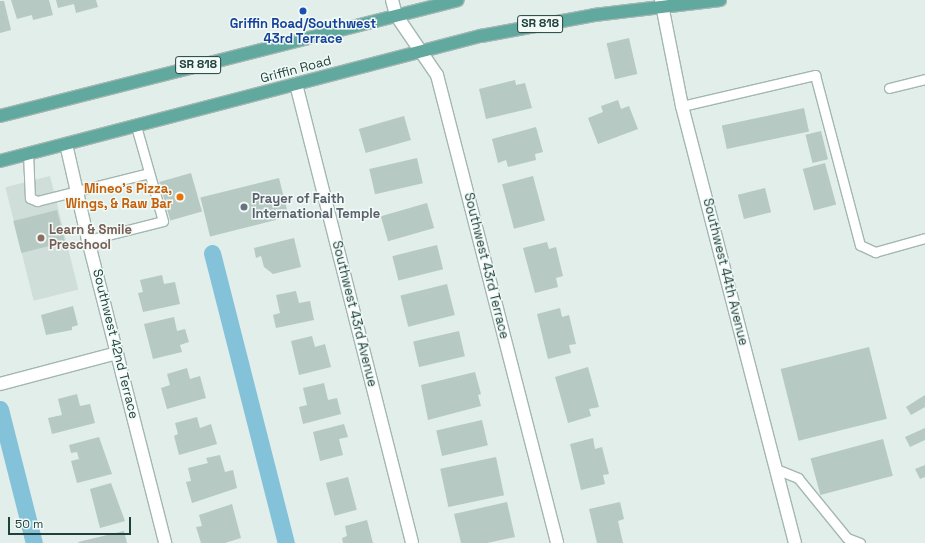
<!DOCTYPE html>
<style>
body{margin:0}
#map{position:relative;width:925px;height:543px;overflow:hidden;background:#e1eeea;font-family:"Space Grotesk",sans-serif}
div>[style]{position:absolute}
.built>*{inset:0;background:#cfded9;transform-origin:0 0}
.canal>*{height:17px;margin:-8.5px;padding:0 8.5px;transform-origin:8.5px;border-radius:8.5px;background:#83c2d9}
.building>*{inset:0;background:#b6c9c3;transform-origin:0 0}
.roads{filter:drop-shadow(1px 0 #a3b7b2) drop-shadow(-1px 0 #a3b7b2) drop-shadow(0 1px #a3b7b2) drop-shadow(0 -1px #a3b7b2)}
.service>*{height:9px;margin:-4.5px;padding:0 4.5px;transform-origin:4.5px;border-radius:4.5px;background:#fff}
.minor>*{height:12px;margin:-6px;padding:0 6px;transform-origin:6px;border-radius:6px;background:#fff}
.primary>*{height:12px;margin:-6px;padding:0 6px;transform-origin:6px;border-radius:6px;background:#61a89e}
.dots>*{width:11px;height:11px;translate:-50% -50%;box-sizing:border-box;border:2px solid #f2faf7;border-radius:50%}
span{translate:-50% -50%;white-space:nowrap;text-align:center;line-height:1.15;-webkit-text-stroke:3px #f2faf7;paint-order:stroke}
.shield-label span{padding:1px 3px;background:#f2faf7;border:1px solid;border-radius:3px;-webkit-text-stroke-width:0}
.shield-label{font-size:12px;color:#1f413c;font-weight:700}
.transit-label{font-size:13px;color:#164399;font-weight:700}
.street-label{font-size:13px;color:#1f413c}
.food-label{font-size:13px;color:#c56008;font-weight:700}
.right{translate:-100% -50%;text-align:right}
.worship-label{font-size:13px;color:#5b616d;font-weight:700}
.left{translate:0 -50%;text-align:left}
.education-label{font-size:13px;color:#785e54;font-weight:700}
.scale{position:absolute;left:8px;top:517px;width:123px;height:18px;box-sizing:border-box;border:2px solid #1f413c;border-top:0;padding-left:5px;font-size:12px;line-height:14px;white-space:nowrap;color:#1f413c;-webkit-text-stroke:3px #f2faf7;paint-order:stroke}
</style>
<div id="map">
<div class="built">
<div style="left:50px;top:176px;width:117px;height:46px;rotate:76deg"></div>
</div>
<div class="canal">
<div style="left:212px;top:253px;width:299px;rotate:75.7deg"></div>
<div style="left:0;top:409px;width:138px;rotate:75.8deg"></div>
</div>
<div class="building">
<div style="clip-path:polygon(11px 0,49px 0,53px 15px,33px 20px,32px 15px,17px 19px)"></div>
<div style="clip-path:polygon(56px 0,96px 0,98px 7px,76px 13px,74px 4px,58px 8px)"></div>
<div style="clip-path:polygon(0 1px,4px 1px,11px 30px,0 33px)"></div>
<div style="left:629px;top:38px;width:37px;height:23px;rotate:77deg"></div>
<div style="clip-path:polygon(515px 80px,516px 85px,525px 83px,532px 108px,486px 119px,479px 89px)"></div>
<div style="clip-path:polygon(618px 100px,621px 109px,629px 106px,638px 129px,598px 144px,588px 118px,603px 112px,601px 106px)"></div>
<div style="left:804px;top:108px;width:24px;height:84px;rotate:78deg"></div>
<div style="left:404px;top:116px;width:25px;height:47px;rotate:74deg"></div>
<div style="clip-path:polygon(536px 127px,543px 152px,535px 154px,536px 160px,508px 167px,506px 160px,498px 163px,492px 139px)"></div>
<div style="left:821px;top:131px;width:29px;height:16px;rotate:76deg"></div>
<div style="left:417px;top:158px;width:26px;height:49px;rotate:77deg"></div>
<div style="left:825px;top:163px;width:43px;height:23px;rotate:75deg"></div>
<div style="left:191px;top:173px;width:40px;height:33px;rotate:74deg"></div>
<div style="left:533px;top:176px;width:46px;height:32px;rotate:75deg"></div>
<div style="left:279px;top:178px;width:40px;height:81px;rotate:76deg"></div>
<div style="left:765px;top:188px;width:25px;height:28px;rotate:76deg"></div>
<div style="left:427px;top:203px;width:26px;height:48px;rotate:74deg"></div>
<div style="left:57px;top:210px;width:33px;height:45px;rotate:76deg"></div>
<div style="clip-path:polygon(294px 238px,301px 267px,273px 274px,264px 267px,261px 256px,256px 258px,254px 248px)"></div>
<div style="clip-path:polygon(547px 242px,549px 249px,556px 247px,563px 276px,556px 278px,558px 287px,535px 293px,523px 248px)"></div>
<div style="left:437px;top:245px;width:25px;height:46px;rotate:76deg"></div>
<div style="clip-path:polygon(162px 275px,164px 284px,175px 282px,180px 304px,143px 312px,138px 293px,143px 292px,140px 280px)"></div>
<div style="left:447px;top:284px;width:32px;height:48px;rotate:76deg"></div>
<div style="clip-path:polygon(296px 291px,299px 303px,310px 301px,314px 320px,276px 328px,273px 315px,280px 313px,276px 295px)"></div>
<div style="clip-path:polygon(73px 306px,78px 325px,72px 327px,72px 330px,46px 335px,41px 315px)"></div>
<div style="clip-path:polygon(560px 308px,562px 317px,569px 315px,576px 344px,569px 345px,571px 353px,548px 359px,537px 314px)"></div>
<div style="clip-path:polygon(174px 317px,177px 331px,185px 329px,189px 342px,180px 345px,182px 352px,153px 359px,144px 324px)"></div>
<div style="left:459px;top:331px;width:26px;height:47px;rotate:77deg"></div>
<div style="clip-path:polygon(312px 336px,315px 347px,325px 344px,331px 367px,299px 375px,291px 341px)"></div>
<div style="left:869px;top:347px;width:74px;height:91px;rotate:76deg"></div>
<div style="clip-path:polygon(588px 367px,599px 407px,589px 409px,591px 416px,568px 423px,555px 377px)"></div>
<div style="clip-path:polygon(187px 368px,190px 379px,200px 376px,206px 398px,167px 409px,161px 388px,170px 385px,167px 374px)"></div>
<div style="clip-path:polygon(475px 372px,481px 394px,478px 395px,481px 406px,428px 420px,421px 385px)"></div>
<div style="clip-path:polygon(324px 383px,328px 400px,337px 398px,341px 414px,303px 424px,299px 407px,307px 405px,303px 388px)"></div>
<div style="clip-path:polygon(77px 394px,80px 406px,90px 404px,95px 423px,52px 434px,48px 418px,62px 415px,58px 399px)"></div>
<div style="clip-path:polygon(925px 395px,925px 407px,911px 415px,906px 407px)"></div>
<div style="clip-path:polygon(197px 417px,200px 428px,211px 424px,217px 444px,179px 455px,174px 436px,178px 434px,175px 423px)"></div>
<div style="left:482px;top:420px;width:26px;height:47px;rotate:77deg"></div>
<div style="clip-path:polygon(344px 424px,348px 437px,339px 439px,343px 455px,320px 461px,313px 432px)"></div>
<div style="clip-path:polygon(925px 428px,925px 440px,910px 447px,905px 437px)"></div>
<div style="clip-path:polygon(99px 437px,112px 474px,77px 483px,71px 461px,79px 459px,77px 452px,71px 453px,69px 445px)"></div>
<div style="clip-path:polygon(593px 438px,595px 449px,602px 447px,609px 474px,603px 475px,605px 484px,581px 490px,570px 444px)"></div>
<div style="left:883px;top:439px;width:38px;height:75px;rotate:75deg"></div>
<div style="clip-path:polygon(220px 455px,225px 472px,233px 470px,237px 488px,192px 503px,186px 482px,191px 481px,188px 468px,208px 463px,206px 458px)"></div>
<div style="left:496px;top:457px;width:39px;height:57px;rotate:78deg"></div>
<div style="clip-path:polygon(925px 465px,925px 477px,920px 479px,915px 469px)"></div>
<div style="left:348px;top:477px;width:34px;height:23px;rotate:75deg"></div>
<div style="clip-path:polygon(111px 483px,125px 521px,100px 528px,90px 489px)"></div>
<div style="clip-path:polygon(507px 502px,515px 537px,487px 543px,461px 543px,454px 514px)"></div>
<div style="clip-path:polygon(620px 502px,624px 519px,618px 521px,623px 543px,597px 543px,589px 509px)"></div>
<div style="clip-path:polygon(232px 504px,241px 538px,225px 543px,201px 543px,196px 527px,202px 526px,199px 515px)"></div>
<div style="clip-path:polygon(367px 520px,373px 543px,343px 543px,342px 538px,347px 536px,345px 526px)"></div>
<div style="clip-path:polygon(124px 531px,127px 543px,79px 543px,78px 542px)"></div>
</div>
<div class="roads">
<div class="service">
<div style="left:889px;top:88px;width:37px;rotate:-14deg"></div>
<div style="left:682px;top:106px;width:137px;rotate:-13.1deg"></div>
<div style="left:815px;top:75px;width:176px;rotate:75.2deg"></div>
<div style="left:860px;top:245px;width:17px;rotate:25deg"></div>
<div style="left:875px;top:252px;width:52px;rotate:-15.6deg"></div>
<div style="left:28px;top:153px;width:45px;rotate:87.5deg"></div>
<div style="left:30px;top:198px;width:8px;rotate:23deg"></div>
<div style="left:37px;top:201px;width:115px;rotate:-14deg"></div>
<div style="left:88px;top:240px;width:77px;rotate:-14.2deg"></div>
<div style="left:163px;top:221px;width:99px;rotate:-105.9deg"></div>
<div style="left:776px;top:469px;width:24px;rotate:22deg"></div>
<div style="left:798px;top:478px;width:77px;rotate:50.8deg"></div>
<div style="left:847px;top:538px;width:14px;rotate:21deg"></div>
</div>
<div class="minor">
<div style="left:392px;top:0;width:16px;rotate:75deg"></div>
<div style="left:396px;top:15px;width:73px;rotate:55.7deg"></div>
<div style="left:437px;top:75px;width:483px;rotate:75.6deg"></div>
<div style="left:661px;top:0;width:108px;rotate:78.8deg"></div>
<div style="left:682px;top:106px;width:451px;rotate:75.5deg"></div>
<div style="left:296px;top:84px;width:473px;rotate:75.8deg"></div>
<div style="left:66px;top:144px;width:98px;rotate:77.1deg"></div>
<div style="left:88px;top:240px;width:313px;rotate:75.7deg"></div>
<div style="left:0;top:384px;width:121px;rotate:-14.8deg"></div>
</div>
<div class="primary">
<div style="left:0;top:116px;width:472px;rotate:-14.2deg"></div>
<div style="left:0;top:161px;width:497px;rotate:-14.6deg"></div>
<div style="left:481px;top:36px;width:115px;rotate:-10.5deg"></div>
<div style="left:594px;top:15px;width:127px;rotate:-6.8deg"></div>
</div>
</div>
<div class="dots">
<div style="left:303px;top:11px;background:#1a4fb4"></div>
<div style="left:180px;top:197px;background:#e8710a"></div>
<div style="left:244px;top:207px;background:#6b7280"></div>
<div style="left:41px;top:238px;background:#8d6e63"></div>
</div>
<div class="shield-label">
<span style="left:540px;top:24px">SR 818</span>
<span style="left:198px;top:65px">SR 818</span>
</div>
<div class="transit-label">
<span style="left:303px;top:32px">Griffin Road/Southwest<br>43rd Terrace</span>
</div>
<div class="street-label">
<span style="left:296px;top:70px;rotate:-15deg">Griffin Road</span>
<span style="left:486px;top:266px;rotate:76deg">Southwest 43rd Terrace</span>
<span style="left:725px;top:272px;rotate:76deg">Southwest 44th Avenue</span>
<span style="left:354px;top:314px;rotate:76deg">Southwest 43rd Avenue</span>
<span style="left:115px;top:344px;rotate:76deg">Southwest 42nd Terrace</span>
</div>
<div class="food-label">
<span class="right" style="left:172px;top:197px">Mineo's Pizza,<br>Wings, &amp; Raw Bar</span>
</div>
<div class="worship-label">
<span class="left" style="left:252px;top:207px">Prayer of Faith<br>International Temple</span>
</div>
<div class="education-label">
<span class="left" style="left:49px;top:238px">Learn &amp; Smile<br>Preschool</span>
</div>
<div class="scale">50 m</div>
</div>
